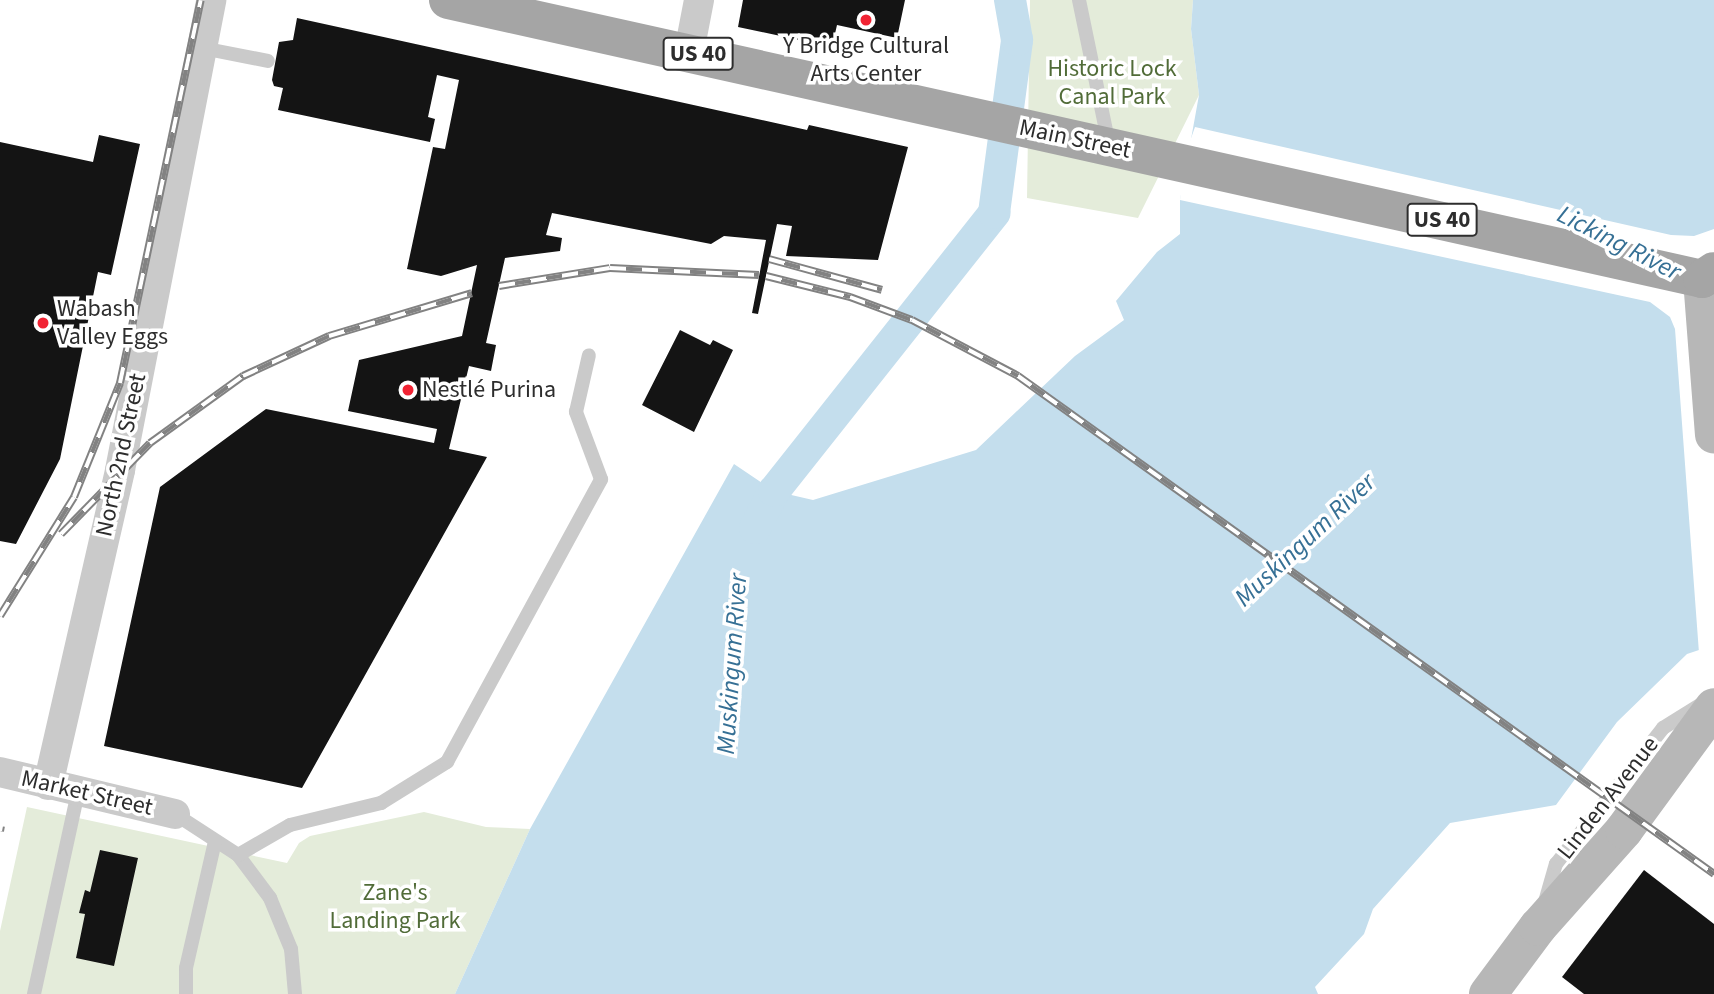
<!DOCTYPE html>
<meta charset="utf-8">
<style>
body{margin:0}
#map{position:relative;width:1714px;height:994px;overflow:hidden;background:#fff;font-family:"Source Sans 3",sans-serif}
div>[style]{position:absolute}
.green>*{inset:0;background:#e4ecda}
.water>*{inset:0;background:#c4deed}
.pier>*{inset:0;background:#fff}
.canal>*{height:32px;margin:-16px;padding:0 16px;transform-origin:16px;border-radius:16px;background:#c4deed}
.building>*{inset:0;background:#141414}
.service>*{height:14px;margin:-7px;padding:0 7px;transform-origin:7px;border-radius:7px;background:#cacaca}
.minor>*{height:30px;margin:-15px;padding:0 15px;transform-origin:15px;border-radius:15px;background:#cacaca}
.secondary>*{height:38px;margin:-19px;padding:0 19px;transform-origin:19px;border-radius:19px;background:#b7b7b7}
.primary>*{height:38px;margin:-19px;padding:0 19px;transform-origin:19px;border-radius:19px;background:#a5a5a5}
.rail>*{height:8px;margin-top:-4px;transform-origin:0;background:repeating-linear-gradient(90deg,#fff 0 16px,#828282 0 32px);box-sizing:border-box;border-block:2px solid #828282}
.dots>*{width:19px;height:19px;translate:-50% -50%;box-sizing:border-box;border:4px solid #fff;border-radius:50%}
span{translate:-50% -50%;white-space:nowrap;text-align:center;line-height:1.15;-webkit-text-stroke:7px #fff;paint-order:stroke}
.shield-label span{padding:2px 5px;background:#fff;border:2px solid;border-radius:5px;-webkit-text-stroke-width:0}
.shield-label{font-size:23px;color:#2d2d2d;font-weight:700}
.poi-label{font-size:24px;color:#2d2d2d}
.left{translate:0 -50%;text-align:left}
.park-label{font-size:24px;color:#516c38}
.street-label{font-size:24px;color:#2d2d2d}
.water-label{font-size:26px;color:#367095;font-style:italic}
</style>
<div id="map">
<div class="green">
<div style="clip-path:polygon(1030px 0,1193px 0,1191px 29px,1199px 95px,1138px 218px,1027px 198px)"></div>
<div style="clip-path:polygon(27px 807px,287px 863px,299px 843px,310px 836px,424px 812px,486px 827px,530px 829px,455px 994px,0 994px,0 931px)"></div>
</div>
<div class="water">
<div style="clip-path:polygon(1193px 0,1714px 0,1714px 645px,1687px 654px,1617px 722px,1556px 805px,1450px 823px,1373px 909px,1364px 934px,1315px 987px,1318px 994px,455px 994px,530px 829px,734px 464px,774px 491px,813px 500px,976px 450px,1075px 356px,1124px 320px,1116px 301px,1157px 252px,1180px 234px,1180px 200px,1199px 95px,1191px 29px)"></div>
</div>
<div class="pier">
<div style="clip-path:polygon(1195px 127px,1671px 235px,1694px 236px,1714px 229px,1714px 649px,1699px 653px,1675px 329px,1670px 317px,1650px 302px,1180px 200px,1184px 158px)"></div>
</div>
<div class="canal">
<div style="left:755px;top:528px;width:42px;rotate:-62.8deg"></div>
<div style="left:774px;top:491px;width:355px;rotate:-51.6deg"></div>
<div style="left:994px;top:213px;width:175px;rotate:-82.4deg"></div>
<div style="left:1017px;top:40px;width:41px;rotate:-99.9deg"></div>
</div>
<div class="building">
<div style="clip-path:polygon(743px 0,905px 0,897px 38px,837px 25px,832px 47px,738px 27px)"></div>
<div style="clip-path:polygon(297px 18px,807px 130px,809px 125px,908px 147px,878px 260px,786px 256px,792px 226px,777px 224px,758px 314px,752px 313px,766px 240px,724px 236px,711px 244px,552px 213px,546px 235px,562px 238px,560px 251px,505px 258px,486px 343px,496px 345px,491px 371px,469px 366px,449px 449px,487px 457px,302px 788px,104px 746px,160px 487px,266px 409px,434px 443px,437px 429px,348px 411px,359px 360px,462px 336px,477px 265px,441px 276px,407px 269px,433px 147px,445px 149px,459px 80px,437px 75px,428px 117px,435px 119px,430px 142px,278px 110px,283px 88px,274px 86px,272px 80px,279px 42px,293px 40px)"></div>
<div style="clip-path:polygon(99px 135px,140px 144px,111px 275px,98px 272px,60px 459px,16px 544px,0 541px,0 142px,93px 162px)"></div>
<div style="clip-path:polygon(680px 330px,710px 345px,713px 340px,733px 350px,694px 432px,642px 405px)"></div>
<div style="clip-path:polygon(100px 850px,138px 858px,114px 966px,76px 958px,85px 914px,79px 913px,85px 890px,90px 892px)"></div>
<div style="clip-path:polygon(1644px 870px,1714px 924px,1714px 994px,1584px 994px,1562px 977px)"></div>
</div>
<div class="service">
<div style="left:1079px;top:0;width:148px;rotate:78.3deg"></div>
<div style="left:202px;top:48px;width:67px;rotate:11.1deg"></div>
<div style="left:175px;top:814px;width:75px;rotate:33.1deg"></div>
<div style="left:238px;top:855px;width:54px;rotate:53.3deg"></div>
<div style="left:270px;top:898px;width:55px;rotate:67.6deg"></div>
<div style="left:291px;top:949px;width:45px;rotate:84.9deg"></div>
<div style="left:238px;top:855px;width:60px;rotate:-30deg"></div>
<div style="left:290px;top:825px;width:94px;rotate:-13.6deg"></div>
<div style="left:381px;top:803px;width:78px;rotate:-31.8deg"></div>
<div style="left:447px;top:762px;width:322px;rotate:-61.4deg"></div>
<div style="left:601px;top:479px;width:72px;rotate:-110.5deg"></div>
<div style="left:576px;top:412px;width:58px;rotate:-77.2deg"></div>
<div style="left:1545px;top:902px;width:40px;rotate:-74deg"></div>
<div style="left:1556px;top:864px;width:173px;rotate:-51.8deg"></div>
<div style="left:1663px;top:728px;width:44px;rotate:-31.9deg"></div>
<div style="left:34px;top:994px;width:207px;rotate:-77.7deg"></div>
<div style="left:186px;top:994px;width:26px;rotate:-90deg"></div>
<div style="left:186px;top:968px;width:130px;rotate:-77.1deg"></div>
</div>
<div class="minor">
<div style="left:689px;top:52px;width:53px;rotate:-79.1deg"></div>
<div style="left:0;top:772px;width:180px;rotate:13.5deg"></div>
<div style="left:48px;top:785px;width:323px;rotate:-77.1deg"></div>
<div style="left:120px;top:470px;width:479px;rotate:-79deg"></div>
</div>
<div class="secondary">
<div style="left:1702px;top:279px;width:156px;rotate:85.6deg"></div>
<div style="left:1488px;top:994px;width:84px;rotate:-53.3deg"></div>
<div style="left:1538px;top:927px;width:130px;rotate:-48.4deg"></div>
<div style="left:1624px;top:830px;width:152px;rotate:-53.8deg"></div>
</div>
<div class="primary">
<div style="left:448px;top:0;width:1285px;rotate:12.54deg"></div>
<div style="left:1702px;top:279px;width:14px;rotate:-34deg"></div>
</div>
<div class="rail">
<div style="left:769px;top:259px;width:117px;rotate:15.3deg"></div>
<div style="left:766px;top:276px;width:87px;rotate:14deg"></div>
<div style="left:850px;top:297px;width:66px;rotate:20.4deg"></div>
<div style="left:912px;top:320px;width:120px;rotate:27.8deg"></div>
<div style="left:1018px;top:376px;width:856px;rotate:35.58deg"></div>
<div style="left:499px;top:286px;width:112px;rotate:-9.2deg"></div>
<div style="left:610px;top:268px;width:149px;rotate:2.7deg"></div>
<div style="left:61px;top:534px;width:127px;rotate:-45.6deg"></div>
<div style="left:150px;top:443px;width:115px;rotate:-35.8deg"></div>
<div style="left:243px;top:376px;width:95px;rotate:-24.9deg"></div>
<div style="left:329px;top:336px;width:149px;rotate:-16.7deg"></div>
<div style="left:0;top:616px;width:140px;rotate:-58.1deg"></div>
<div style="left:74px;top:497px;width:123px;rotate:-68deg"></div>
<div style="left:120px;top:383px;width:391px;rotate:-78.1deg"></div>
<div style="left:0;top:831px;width:5px;rotate:-79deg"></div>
</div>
<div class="dots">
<div style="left:866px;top:20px;background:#f12333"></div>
<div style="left:43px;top:323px;background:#f12333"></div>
<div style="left:408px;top:390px;background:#f12333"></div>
</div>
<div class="shield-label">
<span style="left:698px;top:54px">US 40</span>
<span style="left:1442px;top:220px">US 40</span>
</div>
<div class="poi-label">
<span style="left:866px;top:60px">Y Bridge Cultural<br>Arts Center</span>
<span class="left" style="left:57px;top:323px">Wabash<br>Valley Eggs</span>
<span class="left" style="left:422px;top:390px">Nestlé Purina</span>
</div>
<div class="park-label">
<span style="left:1112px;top:83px">Historic Lock<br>Canal Park</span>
<span style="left:395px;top:907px">Zane's<br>Landing Park</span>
</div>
<div class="street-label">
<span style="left:1075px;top:139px;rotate:12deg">Main Street</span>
<span style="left:121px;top:455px;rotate:-78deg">North 2nd Street</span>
<span style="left:87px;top:793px;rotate:13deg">Market Street</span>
<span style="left:1608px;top:798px;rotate:-52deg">Linden Avenue</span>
</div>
<div class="water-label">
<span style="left:1619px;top:243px;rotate:27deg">Licking River</span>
<span style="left:1305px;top:540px;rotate:-43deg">Muskingum River</span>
<span style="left:732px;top:664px;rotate:-86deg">Muskingum River</span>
</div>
</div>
